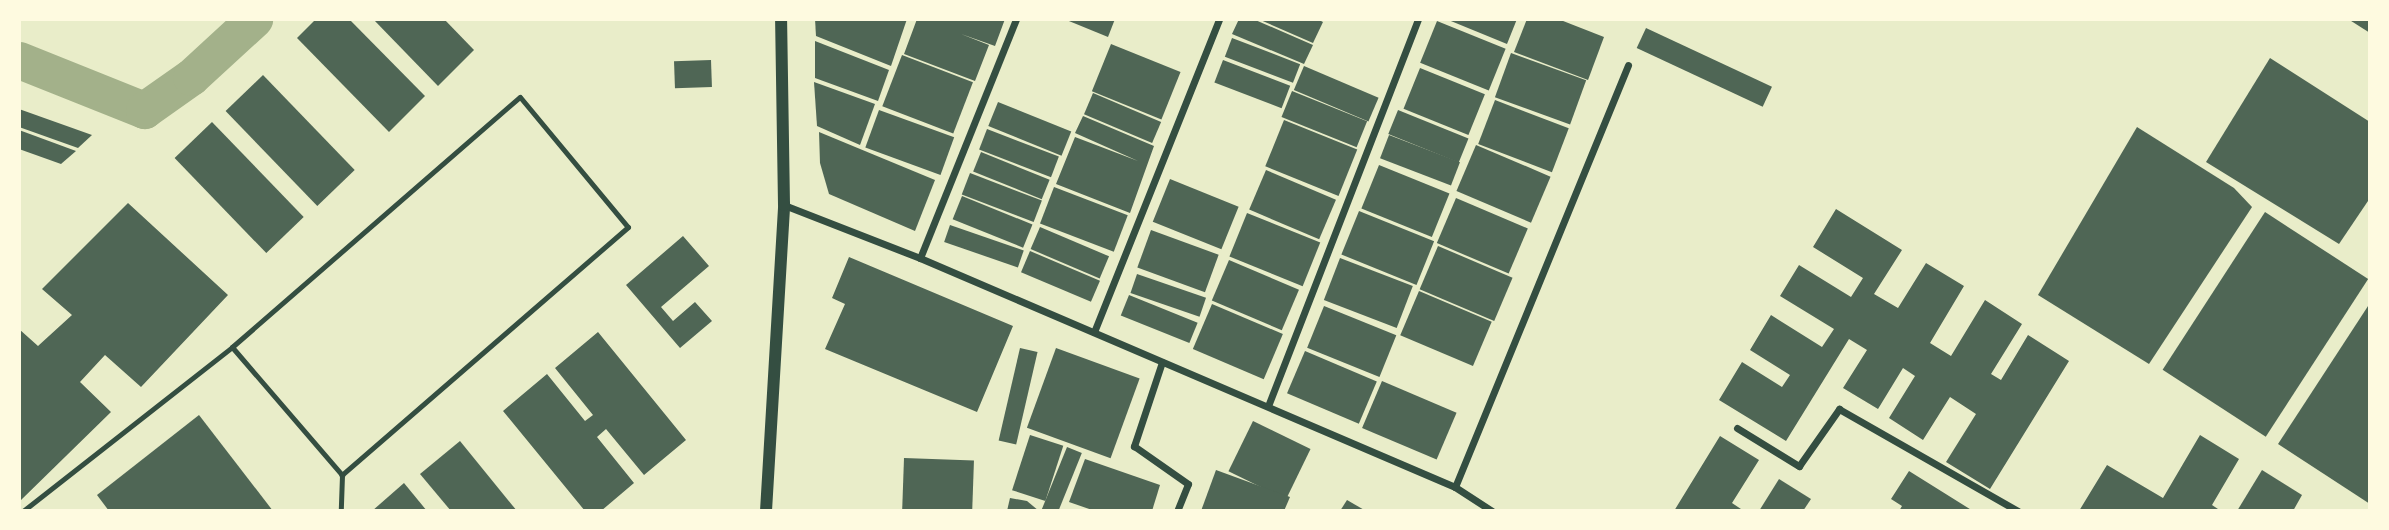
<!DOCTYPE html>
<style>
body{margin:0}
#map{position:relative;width:2389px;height:530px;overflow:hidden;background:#e9edc9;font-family:Rubik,sans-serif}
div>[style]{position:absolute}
.canal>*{height:37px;margin:-18.5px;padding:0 18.5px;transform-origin:18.5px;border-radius:18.5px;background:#a3b18a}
.building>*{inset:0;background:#4f6655;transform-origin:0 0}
.service>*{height:5px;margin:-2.5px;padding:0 2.5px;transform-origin:2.5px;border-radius:2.5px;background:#344e41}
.minor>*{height:7px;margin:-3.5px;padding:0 3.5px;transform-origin:3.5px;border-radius:3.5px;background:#344e41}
.tertiary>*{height:12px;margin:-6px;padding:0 6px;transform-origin:6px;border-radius:6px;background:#344e41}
span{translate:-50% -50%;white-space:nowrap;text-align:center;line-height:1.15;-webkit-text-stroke:5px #fefae0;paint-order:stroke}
.frame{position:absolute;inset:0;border:21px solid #fefae0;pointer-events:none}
</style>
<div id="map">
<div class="canal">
<div style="left:19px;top:60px;width:135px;rotate:21.8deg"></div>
<div style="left:144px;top:110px;width:57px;rotate:-35.1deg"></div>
<div style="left:191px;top:77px;width:86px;rotate:-42.6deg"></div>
</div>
<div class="building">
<div style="clip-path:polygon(316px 19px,349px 19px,425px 96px,389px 132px,297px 38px)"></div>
<div style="clip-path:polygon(373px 19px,444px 19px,474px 50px,438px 86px)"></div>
<div style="clip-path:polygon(815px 19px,907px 19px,891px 66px,816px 36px)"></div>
<div style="clip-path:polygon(917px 19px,1005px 19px,995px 46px,961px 34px,989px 45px,975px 81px,904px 54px)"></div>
<div style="clip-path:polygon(1064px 19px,1115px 19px,1108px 37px)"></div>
<div style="clip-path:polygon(1239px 19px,1253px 19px,1313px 45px,1304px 64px,1232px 34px)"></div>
<div style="clip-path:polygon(1258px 19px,1317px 19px,1323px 22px,1313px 43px)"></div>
<div style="clip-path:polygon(1446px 19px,1517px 19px,1507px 44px)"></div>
<div style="clip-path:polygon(1527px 19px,1558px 19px,1604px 37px,1588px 80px,1514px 52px)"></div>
<div style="clip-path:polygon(2348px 19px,2370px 19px,2370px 33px)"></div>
<div style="left:1437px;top:21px;width:74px;height:45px;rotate:22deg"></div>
<div style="left:1646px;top:28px;width:139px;height:22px;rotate:25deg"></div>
<div style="left:1232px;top:38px;width:73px;height:20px;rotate:21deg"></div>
<div style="clip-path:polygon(815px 41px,889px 70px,878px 101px,815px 78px)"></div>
<div style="left:1111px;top:44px;width:75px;height:51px;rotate:22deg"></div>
<div style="left:1511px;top:53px;width:80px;height:47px;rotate:20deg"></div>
<div style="left:902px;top:55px;width:76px;height:55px;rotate:21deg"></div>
<div style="clip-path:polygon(2270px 58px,2370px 122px,2370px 198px,2339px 244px,2206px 162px)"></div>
<div style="left:711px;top:60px;width:27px;height:37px;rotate:88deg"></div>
<div style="left:1223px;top:60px;width:72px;height:24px;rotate:21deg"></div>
<div style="left:1304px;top:66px;width:81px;height:26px;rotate:23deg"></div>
<div style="left:1420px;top:68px;width:70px;height:44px;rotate:22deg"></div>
<div style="left:263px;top:75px;width:132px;height:52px;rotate:46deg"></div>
<div style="clip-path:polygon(814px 82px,875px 104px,860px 145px,817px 126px)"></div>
<div style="left:1292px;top:91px;width:81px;height:28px;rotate:22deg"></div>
<div style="left:1093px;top:93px;width:74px;height:23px;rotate:23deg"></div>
<div style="left:1495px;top:100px;width:79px;height:47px;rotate:21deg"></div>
<div style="left:998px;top:102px;width:79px;height:26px;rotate:22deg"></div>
<div style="clip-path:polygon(19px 109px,92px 135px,78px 148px,19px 127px)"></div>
<div style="left:879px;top:110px;width:80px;height:40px;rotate:20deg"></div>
<div style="left:1398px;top:110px;width:76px;height:26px;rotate:22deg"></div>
<div style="clip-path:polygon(1083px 116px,1154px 146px,1130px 213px,1056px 184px,1075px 137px,1138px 161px,1075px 133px)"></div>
<div style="left:1284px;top:120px;width:79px;height:50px;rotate:22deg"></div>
<div style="left:212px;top:122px;width:132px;height:52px;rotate:46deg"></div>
<div style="clip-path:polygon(2137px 127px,2234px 188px,2252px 207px,2149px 364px,2038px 295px)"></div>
<div style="left:987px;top:129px;width:77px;height:22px;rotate:21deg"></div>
<div style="clip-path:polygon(19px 130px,76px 151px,61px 164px,19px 149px)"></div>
<div style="clip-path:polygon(819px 132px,935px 180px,915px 231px,829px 194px,820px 163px)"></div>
<div style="left:1389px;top:135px;width:76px;height:25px;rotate:21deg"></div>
<div style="left:1476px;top:145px;width:81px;height:50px;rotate:23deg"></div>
<div style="left:981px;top:152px;width:74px;height:21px;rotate:22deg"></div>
<div style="left:1379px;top:165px;width:76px;height:47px;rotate:22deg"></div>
<div style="left:1266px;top:170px;width:76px;height:43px;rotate:23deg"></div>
<div style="left:970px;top:173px;width:77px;height:23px;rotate:21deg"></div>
<div style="left:1170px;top:179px;width:74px;height:46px;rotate:22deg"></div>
<div style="left:1054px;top:187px;width:79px;height:39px;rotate:21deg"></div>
<div style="left:962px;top:196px;width:76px;height:25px;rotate:22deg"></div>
<div style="left:1456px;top:198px;width:78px;height:49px;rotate:23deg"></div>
<div style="clip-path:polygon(128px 203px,228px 295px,141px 387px,105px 355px,80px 382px,111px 412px,21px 500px,19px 329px,38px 346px,72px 315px,42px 289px)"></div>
<div style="clip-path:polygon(1836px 209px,1902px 250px,1874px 294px,1898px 308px,1926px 263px,1964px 286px,1930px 343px,1951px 356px,1985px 300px,2022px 324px,1991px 374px,2001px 380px,2028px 335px,2069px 361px,1990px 489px,1946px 462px,1976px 414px,1950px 397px,1923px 440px,1889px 418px,1915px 376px,1903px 368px,1878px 409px,1843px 388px,1867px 350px,1849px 339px,1786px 441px,1719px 400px,1742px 362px,1782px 387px,1790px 375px,1750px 350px,1771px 315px,1822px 347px,1834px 329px,1780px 296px,1799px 265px,1851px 297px,1863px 278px,1813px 247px)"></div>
<div style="left:1359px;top:211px;width:81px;height:47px;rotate:22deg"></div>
<div style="left:2265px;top:212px;width:123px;height:188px;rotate:33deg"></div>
<div style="left:1247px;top:213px;width:79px;height:47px;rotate:22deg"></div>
<div style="left:950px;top:225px;width:78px;height:18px;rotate:19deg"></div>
<div style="left:1040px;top:227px;width:75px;height:24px;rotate:23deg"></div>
<div style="left:1151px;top:230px;width:72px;height:40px;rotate:20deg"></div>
<div style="clip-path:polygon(683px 236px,709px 266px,661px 307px,673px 321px,695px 302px,712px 321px,680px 348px,626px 285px)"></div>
<div style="left:1438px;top:246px;width:81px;height:47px;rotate:23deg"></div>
<div style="left:1030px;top:251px;width:76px;height:23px;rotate:23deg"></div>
<div style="clip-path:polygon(849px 257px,1013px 326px,977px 412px,825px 349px,845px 304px,832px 298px)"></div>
<div style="left:1340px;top:258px;width:78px;height:45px;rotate:21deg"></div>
<div style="left:1229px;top:260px;width:76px;height:44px;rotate:23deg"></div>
<div style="left:1137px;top:274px;width:73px;height:20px;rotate:19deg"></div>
<div style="left:1419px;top:291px;width:79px;height:48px;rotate:23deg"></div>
<div style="left:1129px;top:295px;width:74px;height:22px;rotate:22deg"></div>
<div style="clip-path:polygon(2370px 303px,2370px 504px,2278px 444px)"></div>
<div style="left:1212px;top:304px;width:77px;height:49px;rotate:23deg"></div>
<div style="left:1324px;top:306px;width:78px;height:45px;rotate:22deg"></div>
<div style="clip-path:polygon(598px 332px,686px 440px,644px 475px,606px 429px,597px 437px,634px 483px,601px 511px,585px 511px,503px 411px,547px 374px,585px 421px,593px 415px,555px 368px)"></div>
<div style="left:1020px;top:348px;width:18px;height:95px;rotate:13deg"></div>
<div style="left:1056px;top:348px;width:89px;height:85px;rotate:20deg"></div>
<div style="left:1305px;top:351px;width:78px;height:46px;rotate:23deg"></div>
<div style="left:1382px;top:381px;width:81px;height:51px;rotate:23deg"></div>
<div style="clip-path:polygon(199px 415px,273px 511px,109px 511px,97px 495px)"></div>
<div style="left:1253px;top:421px;width:64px;height:56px;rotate:26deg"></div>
<div style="left:1030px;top:435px;width:35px;height:58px;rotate:18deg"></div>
<div style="clip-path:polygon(2200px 435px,2239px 459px,2212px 505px,2221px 511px,2079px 511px,2107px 465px,2163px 498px)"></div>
<div style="clip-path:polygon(1720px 436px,1759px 460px,1732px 503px,1744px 511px,1674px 511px)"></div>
<div style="clip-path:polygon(460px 441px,517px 511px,451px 511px,420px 474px)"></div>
<div style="left:1067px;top:447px;width:16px;height:68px;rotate:22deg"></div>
<div style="left:904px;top:458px;width:70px;height:53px;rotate:2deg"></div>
<div style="clip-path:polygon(1085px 459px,1160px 485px,1152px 511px,1095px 511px,1069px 502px)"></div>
<div style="clip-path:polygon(1216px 470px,1290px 497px,1284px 511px,1201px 511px)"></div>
<div style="clip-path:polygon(2262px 470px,2302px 495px,2293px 511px,2237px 511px)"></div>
<div style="clip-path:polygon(1909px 471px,1973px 511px,1899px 511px,1902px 506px,1891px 499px)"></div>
<div style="clip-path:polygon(1779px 479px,1811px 499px,1803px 511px,1759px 511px)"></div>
<div style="clip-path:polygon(404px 483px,427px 511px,372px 511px)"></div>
<div style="clip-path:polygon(1010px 498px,1027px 501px,1039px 511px,1007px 511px)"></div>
<div style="clip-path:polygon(1347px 500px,1366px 511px,1340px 511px)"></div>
</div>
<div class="service">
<div style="left:232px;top:347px;width:381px;rotate:-41deg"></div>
<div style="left:520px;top:97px;width:169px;rotate:50.3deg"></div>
<div style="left:628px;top:227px;width:379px;rotate:139.1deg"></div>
<div style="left:23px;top:511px;width:266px;rotate:-38.1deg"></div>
<div style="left:232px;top:347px;width:169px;rotate:49.3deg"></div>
<div style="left:342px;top:475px;width:36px;rotate:92deg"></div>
</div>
<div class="minor">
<div style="left:784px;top:205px;width:146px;rotate:21.3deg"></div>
<div style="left:920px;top:258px;width:582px;rotate:23.17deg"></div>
<div style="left:1455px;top:487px;width:44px;rotate:33deg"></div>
<div style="left:920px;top:258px;width:258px;rotate:-68.1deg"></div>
<div style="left:1094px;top:332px;width:337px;rotate:-68.2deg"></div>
<div style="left:1162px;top:362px;width:89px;rotate:108.4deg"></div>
<div style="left:1134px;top:446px;width:66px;rotate:35.1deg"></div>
<div style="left:1188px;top:484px;width:29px;rotate:112deg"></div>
<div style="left:1268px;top:406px;width:415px;rotate:-68.8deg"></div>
<div style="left:1737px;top:428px;width:73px;rotate:31.5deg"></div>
<div style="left:1799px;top:466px;width:70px;rotate:-54.9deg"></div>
<div style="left:1839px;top:409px;width:206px;rotate:29.7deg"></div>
<div style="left:1455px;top:487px;width:456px;rotate:-67.7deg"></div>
</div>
<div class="tertiary">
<div style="left:766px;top:511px;width:307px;rotate:-86.6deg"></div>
<div style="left:784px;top:205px;width:186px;rotate:-90.9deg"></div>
</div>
<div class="frame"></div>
</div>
